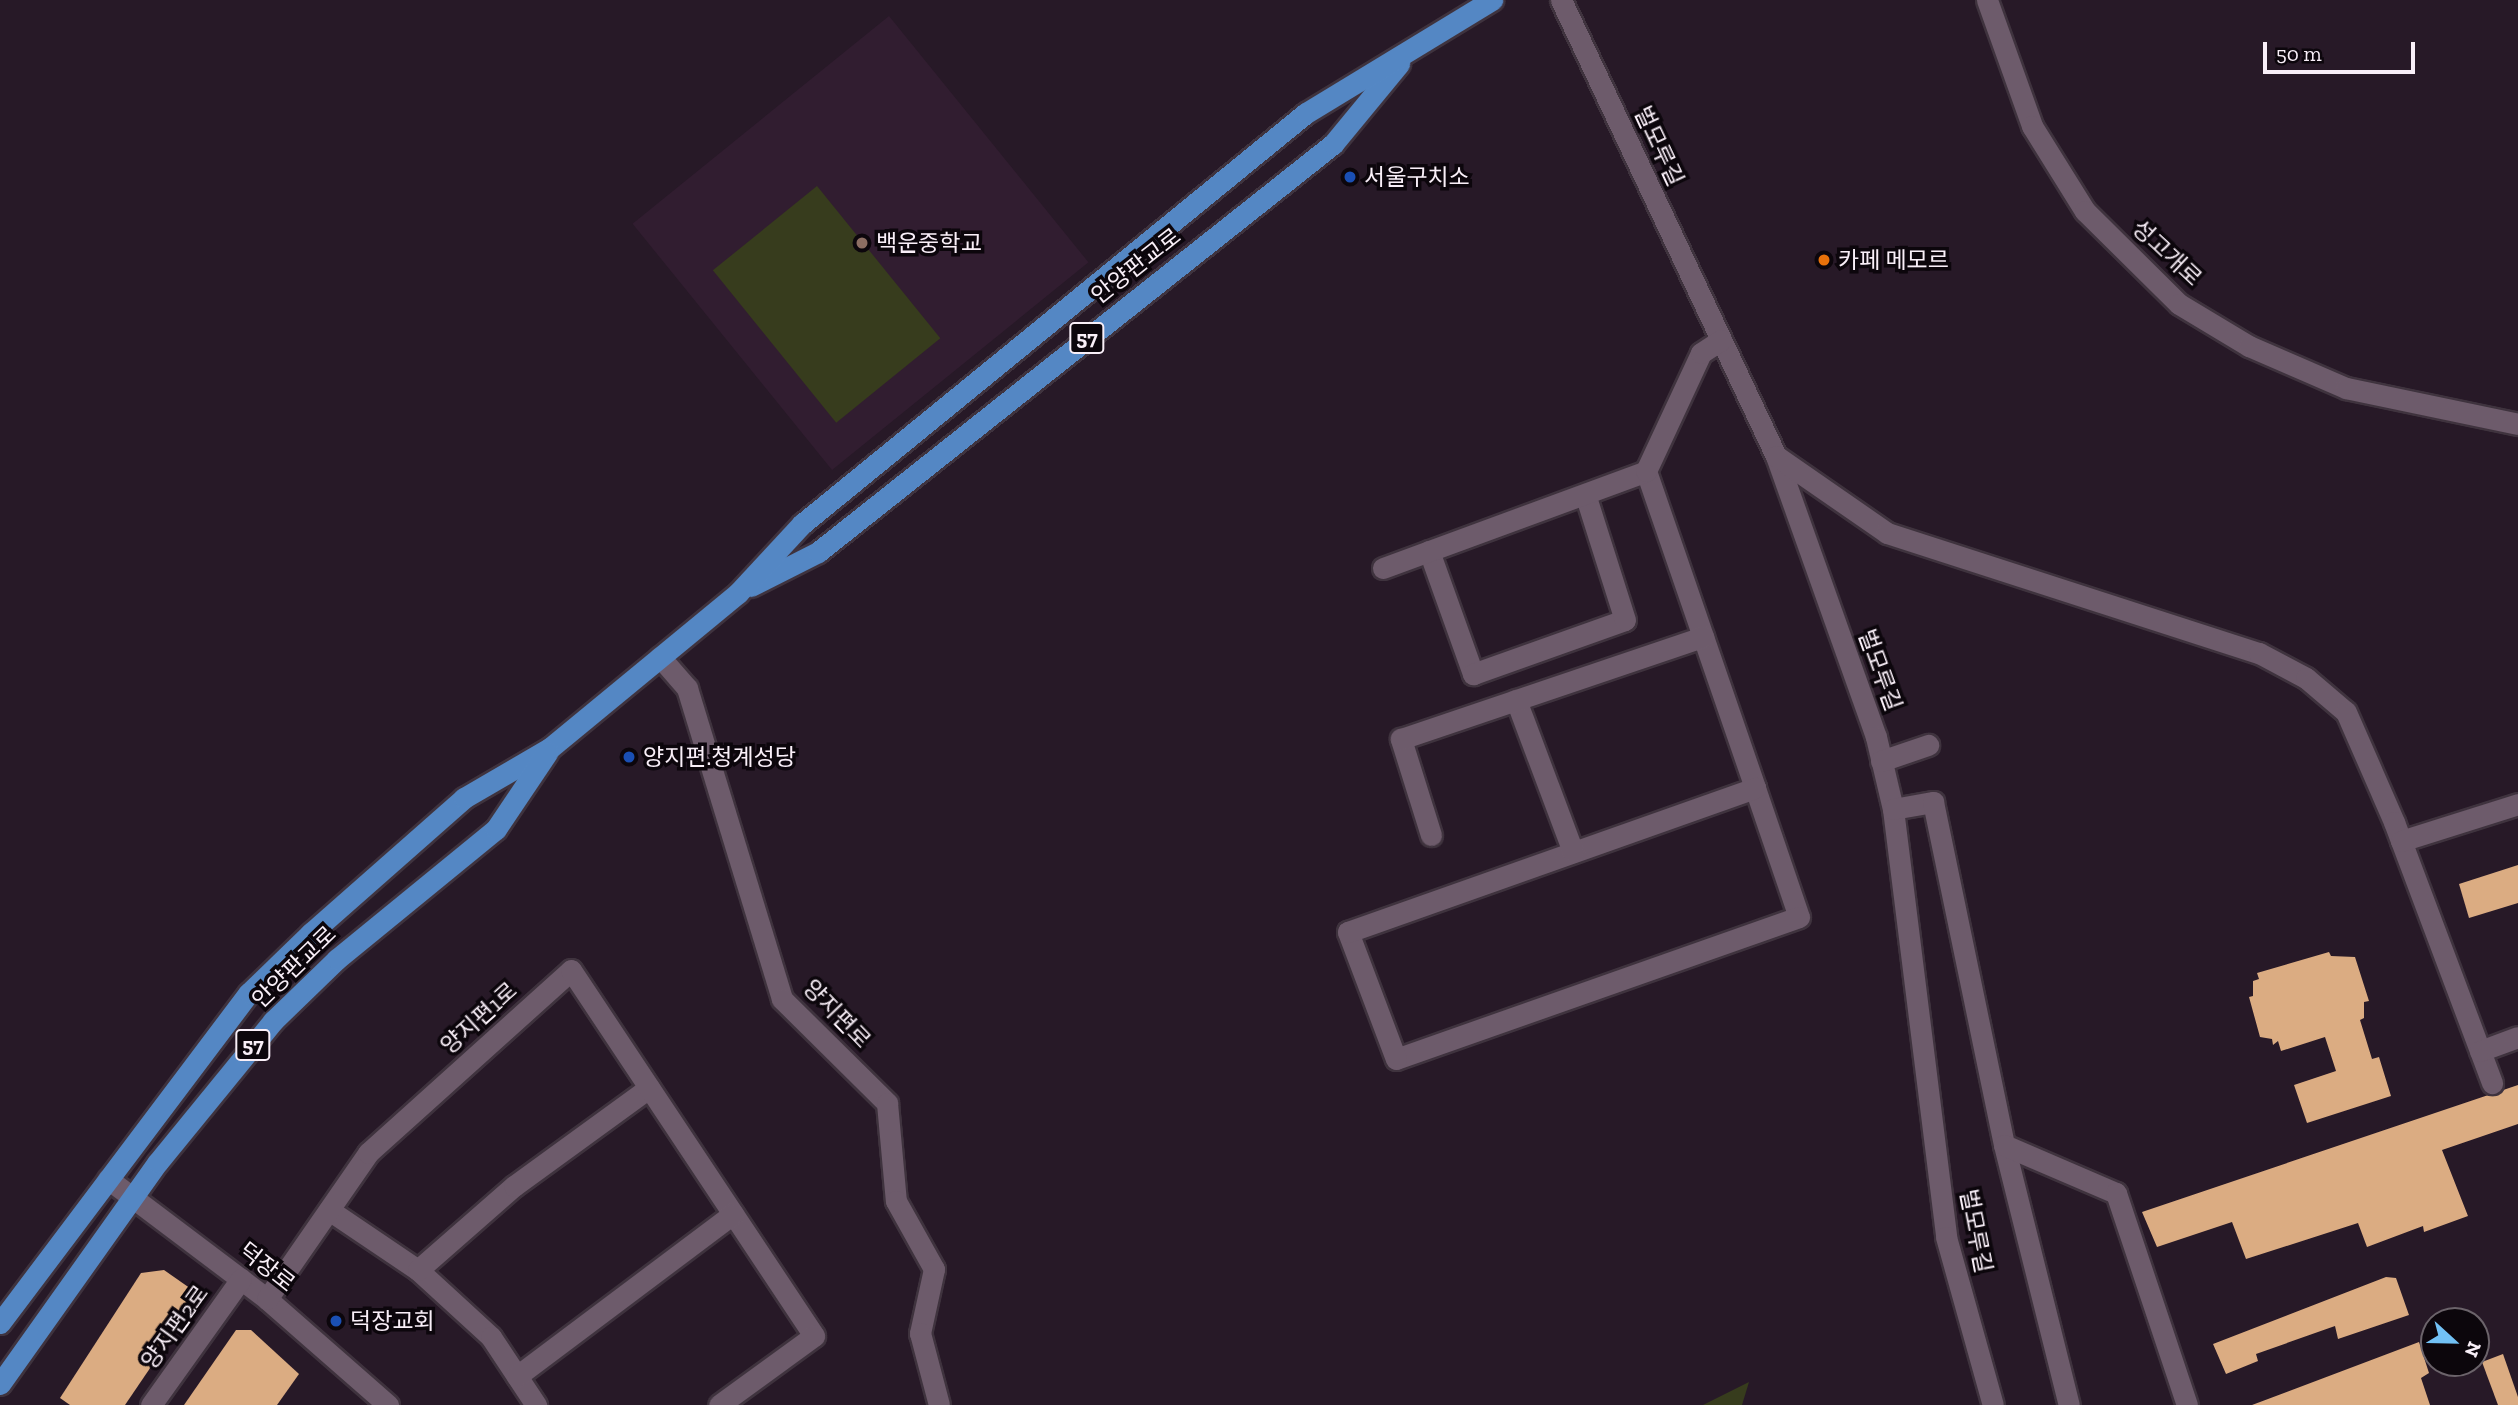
<!DOCTYPE html>
<meta charset="utf-8">
<style>
body{margin:0}
#map{position:relative;width:2518px;height:1405px;overflow:hidden;background:#271927;font-family:"Zilla Slab","Noto Sans KR",serif}
div>[style]{position:absolute}
.built>*{inset:0;background:#311d30;transform-origin:0 0}
.green>*{inset:0;background:#373c1d;transform-origin:0 0}
.building>*{inset:0;background:#dbac82}
.roads{filter:drop-shadow(2px 0 #3f333e) drop-shadow(-2px 0 #3f333e) drop-shadow(0 2px #3f333e) drop-shadow(0 -2px #3f333e)}
.minor>*{height:21px;margin:-10.5px;padding:0 10.5px;transform-origin:10.5px;border-radius:10.5px;background:#6d5b6b}
.major>*{height:21px;margin:-10.5px;padding:0 10.5px;transform-origin:10.5px;border-radius:10.5px;background:#5487c4}
.dots>*{width:19px;height:19px;translate:-50% -50%;box-sizing:border-box;border:4px solid #0c060c;border-radius:50%}
span{translate:-50% -50%;white-space:nowrap;text-align:center;line-height:1.15;-webkit-text-stroke:7px #0c060c;paint-order:stroke}
.shield-label span{padding:2px 5px;background:#0c060c;border:2px solid;border-radius:5px;-webkit-text-stroke-width:0}
.shield-label{font-size:21px;color:#f9eff8;font-weight:700}
.street-label{font-size:23px;color:#f9eff8}
.poi-label{font-size:23px;color:#f9eff8}
.left{translate:0 -50%;text-align:left}
.north{position:absolute;left:2420px;top:1307px;width:70px;height:70px;box-sizing:border-box;background:#0c060c;border:2px solid #6b636a;border-radius:50%;rotate:112deg;font-size:19px;font-weight:700;line-height:28px;text-align:center;color:#f9eff8}
.north::after{content:'';display:block;margin:auto;width:24px;height:32px;background:#72c1f5;clip-path:polygon(50% 0,100% 100%,50% 72%,0 100%)}
.scale{position:absolute;left:2263px;top:42px;width:152px;height:32px;box-sizing:border-box;border:4px solid #f9eff8;border-top:0;padding-left:9px;font-size:21px;line-height:24px;white-space:nowrap;color:#f9eff8;-webkit-text-stroke:5px #0c060c;paint-order:stroke}
</style>
<div id="map">
<div class="built">
<div style="left:889px;top:16px;width:317px;height:330px;rotate:51deg"></div>
</div>
<div class="green">
<div style="left:817px;top:186px;width:196px;height:134px;rotate:51deg"></div>
<div style="clip-path:polygon(1749px 1382px,1742px 1405px,1703px 1405px)"></div>
</div>
<div class="building">
<div style="clip-path:polygon(2518px 865px,2518px 903px,2469px 918px,2459px 884px)"></div>
<div style="clip-path:polygon(2329px 952px,2331px 956px,2355px 957px,2369px 1001px,2364px 1002px,2364px 1018px,2360px 1020px,2372px 1059px,2379px 1057px,2391px 1096px,2307px 1123px,2294px 1085px,2336px 1071px,2325px 1037px,2281px 1051px,2278px 1041px,2273px 1045px,2272px 1039px,2260px 1037px,2249px 997px,2253px 996px,2253px 981px,2259px 979px,2257px 973px)"></div>
<div style="clip-path:polygon(2518px 1085px,2518px 1124px,2442px 1150px,2468px 1216px,2424px 1232px,2423px 1226px,2367px 1247px,2358px 1223px,2246px 1259px,2232px 1222px,2157px 1247px,2142px 1212px)"></div>
<div style="clip-path:polygon(164px 1270px,194px 1291px,195px 1302px,125px 1405px,70px 1405px,60px 1398px,141px 1273px)"></div>
<div style="clip-path:polygon(2386px 1277px,2396px 1278px,2409px 1315px,2338px 1339px,2335px 1326px,2256px 1354px,2258px 1361px,2226px 1374px,2213px 1344px)"></div>
<div style="clip-path:polygon(236px 1330px,251px 1330px,299px 1374px,277px 1405px,184px 1405px)"></div>
<div style="clip-path:polygon(2419px 1342px,2429px 1373px,2421px 1378px,2430px 1405px,2252px 1405px)"></div>
<div style="clip-path:polygon(2503px 1354px,2518px 1397px,2518px 1405px,2498px 1405px,2482px 1362px)"></div>
</div>
<div class="roads">
<div class="minor">
<div style="left:1561px;top:0;width:504px;rotate:64.76deg"></div>
<div style="left:1776px;top:456px;width:298px;rotate:70.4deg"></div>
<div style="left:1876px;top:737px;width:74px;rotate:76.7deg"></div>
<div style="left:1893px;top:809px;width:431px;rotate:82.9deg"></div>
<div style="left:1946px;top:1237px;width:174px;rotate:74.4deg"></div>
<div style="left:1987px;top:0;width:134px;rotate:70.3deg"></div>
<div style="left:2032px;top:126px;width:100px;rotate:58.1deg"></div>
<div style="left:2085px;top:211px;width:132px;rotate:44.7deg"></div>
<div style="left:2179px;top:304px;width:82px;rotate:31deg"></div>
<div style="left:2249px;top:346px;width:106px;rotate:23.4deg"></div>
<div style="left:2346px;top:388px;width:176px;rotate:11.8deg"></div>
<div style="left:1776px;top:456px;width:135px;rotate:34.7deg"></div>
<div style="left:1887px;top:533px;width:391px;rotate:17.9deg"></div>
<div style="left:2259px;top:653px;width:53px;rotate:28deg"></div>
<div style="left:2306px;top:678px;width:52px;rotate:40.4deg"></div>
<div style="left:2346px;top:712px;width:120px;rotate:66.4deg"></div>
<div style="left:2394px;top:822px;width:279px;rotate:69.4deg"></div>
<div style="left:1646px;top:471px;width:335px;rotate:71deg"></div>
<div style="left:1755px;top:788px;width:136px;rotate:71.2deg"></div>
<div style="left:1799px;top:917px;width:427px;rotate:160.6deg"></div>
<div style="left:1396px;top:1059px;width:136px;rotate:-110.7deg"></div>
<div style="left:1348px;top:932px;width:432px;rotate:-19.5deg"></div>
<div style="left:1429px;top:551px;width:131px;rotate:70.3deg"></div>
<div style="left:1473px;top:674px;width:161px;rotate:-19.6deg"></div>
<div style="left:1625px;top:620px;width:132px;rotate:-107.6deg"></div>
<div style="left:1383px;top:568px;width:280px;rotate:-20.2deg"></div>
<div style="left:1646px;top:471px;width:130px;rotate:-65deg"></div>
<div style="left:1701px;top:353px;width:24px;rotate:-33deg"></div>
<div style="left:660px;top:657px;width:41px;rotate:48.9deg"></div>
<div style="left:687px;top:688px;width:325px;rotate:73deg"></div>
<div style="left:782px;top:999px;width:148px;rotate:44.7deg"></div>
<div style="left:887px;top:1103px;width:98px;rotate:84.8deg"></div>
<div style="left:896px;top:1201px;width:78px;rotate:60.8deg"></div>
<div style="left:934px;top:1269px;width:66px;rotate:102.3deg"></div>
<div style="left:920px;top:1333px;width:74px;rotate:75.2deg"></div>
<div style="left:1516px;top:700px;width:162px;rotate:69.4deg"></div>
<div style="left:1881px;top:761px;width:50px;rotate:-18.8deg"></div>
<div style="left:1893px;top:809px;width:41px;rotate:-9.9deg"></div>
<div style="left:1933px;top:802px;width:350px;rotate:78.3deg"></div>
<div style="left:2004px;top:1145px;width:268px;rotate:76deg"></div>
<div style="left:1431px;top:835px;width:101px;rotate:-107.4deg"></div>
<div style="left:1401px;top:739px;width:319px;rotate:-18.7deg"></div>
<div style="left:2401px;top:841px;width:123px;rotate:-17.5deg"></div>
<div style="left:2480px;top:1051px;width:40px;rotate:-20.2deg"></div>
<div style="left:2004px;top:1145px;width:122px;rotate:23.2deg"></div>
<div style="left:2116px;top:1193px;width:224px;rotate:71.5deg"></div>
<div style="left:108px;top:1179px;width:199px;rotate:37deg"></div>
<div style="left:267px;top:1299px;width:161px;rotate:41.2deg"></div>
<div style="left:329px;top:1210px;width:107px;rotate:34deg"></div>
<div style="left:418px;top:1270px;width:99px;rotate:42.5deg"></div>
<div style="left:491px;top:1337px;width:82px;rotate:56.5deg"></div>
<div style="left:418px;top:1270px;width:128px;rotate:-41.2deg"></div>
<div style="left:514px;top:1186px;width:167px;rotate:-36deg"></div>
<div style="left:267px;top:1299px;width:178px;rotate:-55.3deg"></div>
<div style="left:368px;top:1153px;width:273px;rotate:-42deg"></div>
<div style="left:571px;top:970px;width:439px;rotate:56.4deg"></div>
<div style="left:814px;top:1336px;width:117px;rotate:144deg"></div>
<div style="left:517px;top:1376px;width:270px;rotate:-36.9deg"></div>
<div style="left:151px;top:1405px;width:155px;rotate:-54.5deg"></div>
</div>
<div class="major">
<div style="left:751px;top:586px;width:75px;rotate:-26.9deg"></div>
<div style="left:818px;top:552px;width:657px;rotate:-38.39deg"></div>
<div style="left:1333px;top:144px;width:104px;rotate:-50.5deg"></div>
<div style="left:0;top:1323px;width:413px;rotate:-53deg"></div>
<div style="left:249px;top:993px;width:86px;rotate:-44.1deg"></div>
<div style="left:311px;top:933px;width:204px;rotate:-41.4deg"></div>
<div style="left:464px;top:798px;width:99px;rotate:-30.2deg"></div>
<div style="left:550px;top:748px;width:244px;rotate:-39.5deg"></div>
<div style="left:738px;top:593px;width:94px;rotate:-47.2deg"></div>
<div style="left:802px;top:524px;width:650px;rotate:-39.2deg"></div>
<div style="left:1306px;top:113px;width:218px;rotate:-31.3deg"></div>
<div style="left:0;top:1384px;width:272px;rotate:-54.6deg"></div>
<div style="left:158px;top:1162px;width:182px;rotate:-50.8deg"></div>
<div style="left:273px;top:1021px;width:89px;rotate:-44.1deg"></div>
<div style="left:337px;top:959px;width:205px;rotate:-39.3deg"></div>
<div style="left:496px;top:829px;width:92px;rotate:-56.1deg"></div>
</div>
</div>
<div class="dots">
<div style="left:1350px;top:177px;background:#1a4fb4"></div>
<div style="left:862px;top:243px;background:#8d6e63"></div>
<div style="left:1824px;top:260px;background:#e8710a"></div>
<div style="left:629px;top:757px;background:#1a4fb4"></div>
<div style="left:336px;top:1321px;background:#1a4fb4"></div>
</div>
<div class="shield-label">
<span style="left:1087px;top:338px">57</span>
<span style="left:253px;top:1045px">57</span>
</div>
<div class="street-label">
<span style="left:1659px;top:146px;rotate:65deg">벌모루길</span>
<span style="left:2167px;top:253px;rotate:43deg">성고개로</span>
<span style="left:1136px;top:266px;rotate:-38deg">안양판교로</span>
<span style="left:1880px;top:670px;rotate:70deg">벌모루길</span>
<span style="left:294px;top:967px;rotate:-44deg">안양판교로</span>
<span style="left:837px;top:1014px;rotate:46deg">양지편로</span>
<span style="left:479px;top:1018px;rotate:-42deg">양지편1로</span>
<span style="left:1976px;top:1231px;rotate:79deg">벌모루길</span>
<span style="left:267px;top:1267px;rotate:38deg">덕장로</span>
<span style="left:175px;top:1327px;rotate:-54deg">양지편2로</span>
</div>
<div class="poi-label">
<span class="left" style="left:1364px;top:177px">서울구치소</span>
<span class="left" style="left:876px;top:243px">백운중학교</span>
<span class="left" style="left:1838px;top:260px">카페 메모르</span>
<span class="left" style="left:643px;top:757px">양지편.청계성당</span>
<span class="left" style="left:350px;top:1321px">덕장교회</span>
</div>
<div class="north">N</div>
<div class="scale">50 m</div>
</div>
